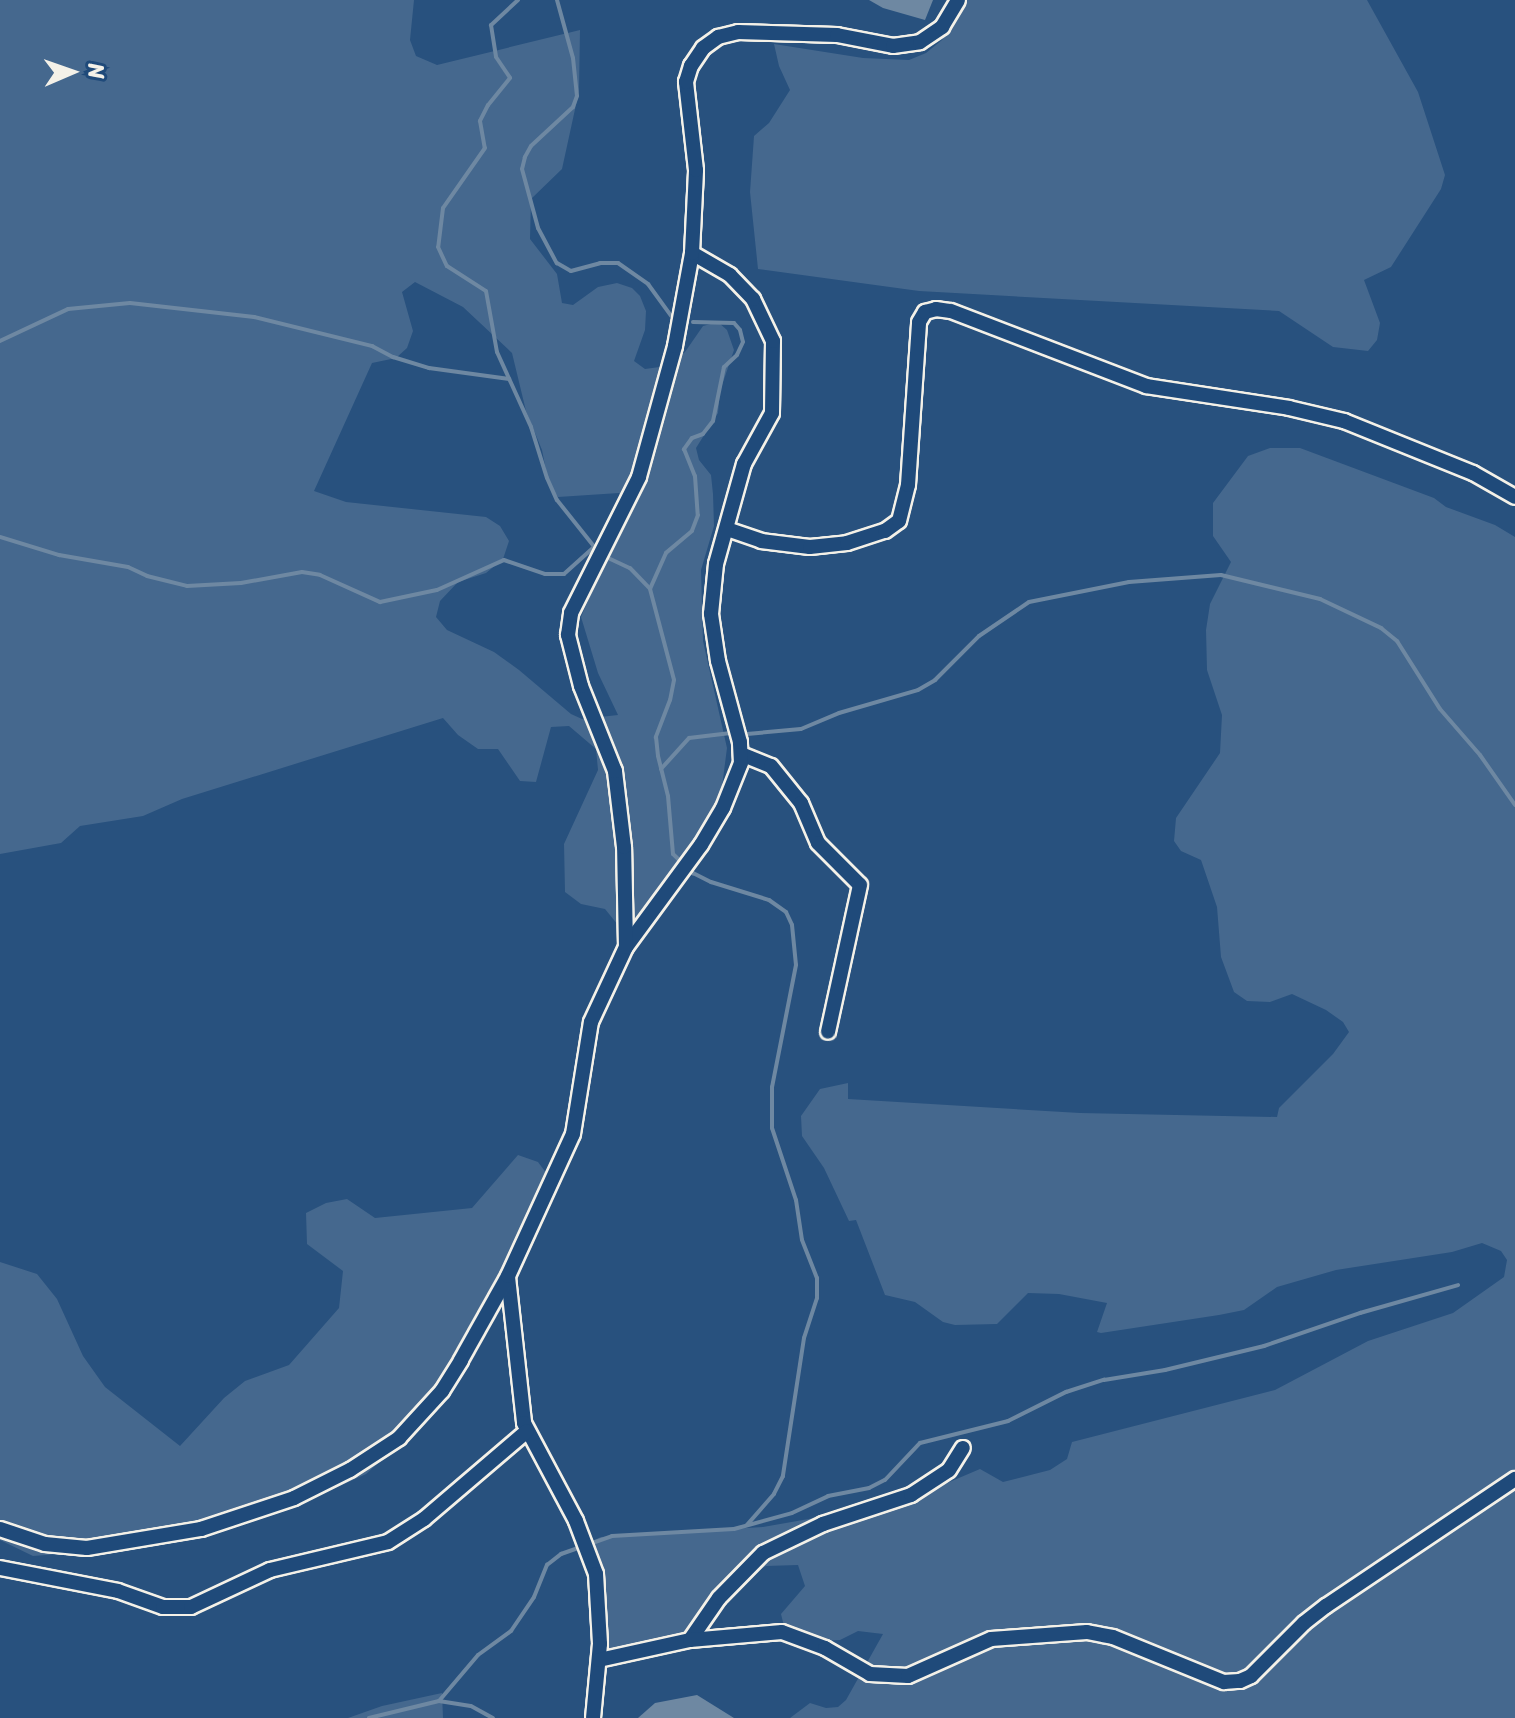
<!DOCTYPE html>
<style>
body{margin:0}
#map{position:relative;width:1515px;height:1718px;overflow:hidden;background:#28517e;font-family:Sriracha,sans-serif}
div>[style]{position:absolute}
.green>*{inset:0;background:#45688e}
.water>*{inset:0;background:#6e88a2}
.stream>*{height:4px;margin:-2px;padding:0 2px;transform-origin:2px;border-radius:2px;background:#6e88a2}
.roads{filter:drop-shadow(2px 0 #f4f1e8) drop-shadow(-2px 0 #f4f1e8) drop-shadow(0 2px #f4f1e8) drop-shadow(0 -2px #f4f1e8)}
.minor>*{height:14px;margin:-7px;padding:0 7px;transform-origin:7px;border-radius:7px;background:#1f4a7a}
span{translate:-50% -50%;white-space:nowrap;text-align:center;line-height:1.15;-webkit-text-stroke:8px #1f4a7a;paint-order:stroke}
.north{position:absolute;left:32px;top:32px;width:80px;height:80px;-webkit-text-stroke:6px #1f4a7a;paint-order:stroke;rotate:88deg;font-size:22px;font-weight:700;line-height:32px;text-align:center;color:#f4f1e8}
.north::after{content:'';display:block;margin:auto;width:28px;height:36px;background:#f4f1e8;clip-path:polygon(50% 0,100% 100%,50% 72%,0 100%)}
</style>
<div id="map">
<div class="green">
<div style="clip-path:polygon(evenodd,0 0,414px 0,410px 40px,416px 56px,437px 65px,580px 30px,579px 91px,562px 169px,531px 199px,530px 239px,557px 274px,562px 303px,573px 305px,598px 287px,617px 283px,632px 288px,640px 296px,646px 311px,645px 330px,634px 361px,645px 369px,667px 366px,685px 352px,703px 326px,718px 322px,727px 330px,734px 350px,720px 391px,718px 413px,696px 448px,699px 460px,711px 475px,713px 494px,714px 526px,701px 570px,703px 641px,727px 748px,719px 810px,619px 965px,618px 925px,605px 909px,581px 904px,565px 892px,564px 844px,598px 770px,596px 749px,569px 726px,551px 727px,536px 782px,520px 781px,498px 749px,478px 749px,458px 735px,443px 718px,182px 799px,143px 816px,80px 826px,61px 843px,0 854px,0 0,415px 282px,463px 307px,512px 353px,526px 411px,542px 450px,549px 485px,558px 497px,619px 493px,625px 515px,581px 617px,598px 673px,618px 715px,582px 719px,571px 714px,519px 670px,494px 652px,447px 630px,436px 617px,440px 601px,458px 582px,486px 573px,503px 559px,509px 541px,500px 526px,486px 517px,346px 502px,314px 491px,372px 363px,396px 358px,407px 348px,413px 331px,402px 292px,415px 282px)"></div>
<div style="clip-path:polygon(967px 0,1367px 0,1418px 92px,1445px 175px,1441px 189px,1391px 267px,1364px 280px,1380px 323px,1377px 340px,1368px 351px,1333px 347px,1279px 311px,919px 291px,758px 269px,750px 192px,754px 136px,769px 123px,790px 90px,779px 66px,774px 44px,863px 58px,909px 60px,926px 53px,942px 40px)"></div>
<div style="clip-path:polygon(1270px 448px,1300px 448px,1434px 498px,1446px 507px,1495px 525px,1515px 537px,1515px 1718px,790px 1718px,810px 1703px,826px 1708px,838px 1707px,846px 1700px,883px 1634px,858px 1631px,840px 1640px,821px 1641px,784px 1626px,781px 1614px,805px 1586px,798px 1565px,766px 1566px,737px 1585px,700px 1626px,656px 1643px,598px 1655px,591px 1592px,581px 1555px,588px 1543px,601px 1537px,763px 1527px,900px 1503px,980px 1469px,1003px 1482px,1050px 1470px,1067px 1459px,1072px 1442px,1275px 1390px,1368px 1341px,1453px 1313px,1504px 1277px,1507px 1260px,1501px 1251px,1482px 1243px,1452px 1252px,1336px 1270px,1277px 1287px,1244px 1310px,1219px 1315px,1101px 1333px,1097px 1332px,1107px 1303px,1059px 1294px,1028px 1293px,997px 1324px,955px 1325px,943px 1322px,915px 1302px,885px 1295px,856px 1220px,849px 1221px,824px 1168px,802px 1136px,801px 1116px,820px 1089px,848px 1083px,848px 1099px,1080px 1113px,1277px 1117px,1279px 1108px,1333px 1054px,1349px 1032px,1343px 1022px,1326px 1010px,1292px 994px,1270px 1002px,1247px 1001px,1234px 992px,1221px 957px,1217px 907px,1201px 860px,1181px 851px,1174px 841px,1176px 818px,1220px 753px,1222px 715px,1207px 670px,1206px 630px,1210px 604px,1231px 562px,1213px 536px,1213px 503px,1248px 456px)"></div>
<div style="clip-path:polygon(518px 1155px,538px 1162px,547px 1174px,545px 1213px,532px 1247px,473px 1353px,423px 1423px,366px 1474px,289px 1509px,157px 1546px,33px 1556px,0 1540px,0 1262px,37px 1274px,57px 1299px,83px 1356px,105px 1387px,180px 1446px,224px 1398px,245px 1381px,289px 1365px,339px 1308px,343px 1271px,307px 1244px,306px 1213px,326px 1203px,347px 1199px,375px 1218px,472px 1208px)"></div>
<div style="clip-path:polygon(442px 1693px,443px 1718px,348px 1718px,382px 1706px)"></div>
</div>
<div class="water">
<div style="clip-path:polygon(869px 0,933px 0,925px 20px,883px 8px)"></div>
<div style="clip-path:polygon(697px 1695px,734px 1718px,638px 1718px,655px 1703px)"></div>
</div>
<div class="stream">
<div style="left:518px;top:0;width:37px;rotate:137deg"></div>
<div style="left:491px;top:25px;width:32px;rotate:81deg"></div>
<div style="left:496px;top:57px;width:25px;rotate:56deg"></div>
<div style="left:510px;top:78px;width:35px;rotate:129deg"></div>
<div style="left:488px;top:105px;width:18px;rotate:117deg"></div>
<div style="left:480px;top:121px;width:27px;rotate:80deg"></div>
<div style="left:485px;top:148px;width:73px;rotate:125deg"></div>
<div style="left:443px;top:208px;width:39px;rotate:97deg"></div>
<div style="left:438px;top:247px;width:21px;rotate:65deg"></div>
<div style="left:447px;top:266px;width:46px;rotate:32.7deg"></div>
<div style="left:486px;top:291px;width:62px;rotate:79.8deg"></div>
<div style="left:497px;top:352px;width:82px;rotate:65.6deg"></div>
<div style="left:531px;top:427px;width:53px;rotate:72.6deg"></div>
<div style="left:547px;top:478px;width:24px;rotate:66deg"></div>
<div style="left:557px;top:500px;width:63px;rotate:51.5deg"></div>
<div style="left:557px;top:0;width:60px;rotate:74.6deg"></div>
<div style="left:573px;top:58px;width:38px;rotate:84deg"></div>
<div style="left:577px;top:96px;width:12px;rotate:110deg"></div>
<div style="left:573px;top:107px;width:57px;rotate:137.1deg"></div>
<div style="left:531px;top:146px;width:13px;rotate:119deg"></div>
<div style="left:525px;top:157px;width:12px;rotate:104deg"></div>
<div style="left:522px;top:169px;width:61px;rotate:74.8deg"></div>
<div style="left:538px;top:228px;width:40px;rotate:62deg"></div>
<div style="left:557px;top:263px;width:16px;rotate:30deg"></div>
<div style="left:571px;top:271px;width:30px;rotate:-15deg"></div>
<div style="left:600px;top:263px;width:18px"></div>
<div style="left:618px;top:263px;width:37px;rotate:35deg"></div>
<div style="left:648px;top:284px;width:39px;rotate:54deg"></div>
<div style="left:693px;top:322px;width:41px;rotate:1.4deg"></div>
<div style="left:734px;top:323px;width:9px;rotate:49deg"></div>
<div style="left:740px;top:330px;width:12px;rotate:76deg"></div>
<div style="left:743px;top:342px;width:14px;rotate:115deg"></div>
<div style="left:737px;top:355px;width:18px;rotate:137deg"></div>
<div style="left:724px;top:367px;width:55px;rotate:101.5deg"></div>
<div style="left:713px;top:421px;width:16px;rotate:128deg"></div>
<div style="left:703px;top:434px;width:12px;rotate:160deg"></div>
<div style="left:692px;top:438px;width:14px;rotate:126deg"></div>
<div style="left:684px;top:449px;width:29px;rotate:68deg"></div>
<div style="left:695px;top:476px;width:39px;rotate:86deg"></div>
<div style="left:698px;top:515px;width:17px;rotate:111deg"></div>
<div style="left:692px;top:531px;width:34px;rotate:140deg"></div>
<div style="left:666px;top:553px;width:39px;rotate:114deg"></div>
<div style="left:650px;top:589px;width:94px;rotate:75.2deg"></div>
<div style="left:674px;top:680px;width:20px;rotate:101deg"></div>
<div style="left:670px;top:700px;width:40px;rotate:111deg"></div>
<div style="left:656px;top:737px;width:19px;rotate:84deg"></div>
<div style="left:658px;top:756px;width:41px;rotate:76deg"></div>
<div style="left:668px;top:796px;width:58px;rotate:85.1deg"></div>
<div style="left:673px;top:854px;width:28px;rotate:44deg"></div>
<div style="left:693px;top:873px;width:20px;rotate:27deg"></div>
<div style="left:711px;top:882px;width:61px;rotate:17.2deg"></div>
<div style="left:769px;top:900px;width:21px;rotate:35deg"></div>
<div style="left:786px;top:912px;width:14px;rotate:65deg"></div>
<div style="left:792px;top:925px;width:40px;rotate:84.3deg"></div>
<div style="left:796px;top:965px;width:124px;rotate:101.1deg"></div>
<div style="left:772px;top:1087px;width:41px;rotate:90deg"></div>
<div style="left:772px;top:1128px;width:76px;rotate:71.6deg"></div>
<div style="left:796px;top:1200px;width:40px;rotate:81.5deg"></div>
<div style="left:802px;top:1240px;width:41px;rotate:68.5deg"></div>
<div style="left:817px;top:1278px;width:20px;rotate:90deg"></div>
<div style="left:817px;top:1298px;width:42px;rotate:108deg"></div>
<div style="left:804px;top:1338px;width:140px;rotate:98.7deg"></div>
<div style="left:783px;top:1476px;width:20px;rotate:117deg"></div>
<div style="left:774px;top:1494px;width:41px;rotate:131.1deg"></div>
<div style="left:0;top:341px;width:75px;rotate:-25.2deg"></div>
<div style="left:68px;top:309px;width:62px;rotate:-5.5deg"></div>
<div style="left:130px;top:303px;width:125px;rotate:6.4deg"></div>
<div style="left:254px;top:317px;width:122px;rotate:13.8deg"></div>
<div style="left:372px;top:346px;width:24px;rotate:28deg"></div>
<div style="left:393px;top:357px;width:38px;rotate:17deg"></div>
<div style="left:429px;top:368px;width:81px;rotate:7.8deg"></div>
<div style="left:0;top:537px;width:62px;rotate:17deg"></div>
<div style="left:59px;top:555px;width:70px;rotate:9.9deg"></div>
<div style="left:128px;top:567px;width:21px;rotate:25deg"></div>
<div style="left:147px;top:576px;width:41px;rotate:14deg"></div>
<div style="left:187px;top:586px;width:54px;rotate:-3.2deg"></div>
<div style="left:241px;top:583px;width:62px;rotate:-10.2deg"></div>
<div style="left:302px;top:572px;width:18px;rotate:9deg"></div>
<div style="left:320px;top:575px;width:66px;rotate:24.2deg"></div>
<div style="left:380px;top:602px;width:58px;rotate:-11.9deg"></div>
<div style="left:437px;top:590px;width:73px;rotate:-24.1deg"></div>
<div style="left:504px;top:560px;width:43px;rotate:18.9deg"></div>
<div style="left:545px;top:574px;width:19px"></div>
<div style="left:564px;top:574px;width:40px;rotate:-42deg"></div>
<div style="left:606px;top:557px;width:26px;rotate:25deg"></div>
<div style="left:630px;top:568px;width:29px;rotate:46deg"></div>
<div style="left:747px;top:734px;width:54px;rotate:-5.3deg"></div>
<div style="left:801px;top:729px;width:41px;rotate:-22.8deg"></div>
<div style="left:839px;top:713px;width:82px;rotate:-16.2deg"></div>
<div style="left:918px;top:690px;width:20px;rotate:-30deg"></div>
<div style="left:935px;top:680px;width:62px;rotate:-45deg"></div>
<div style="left:979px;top:636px;width:60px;rotate:-34.2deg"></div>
<div style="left:1029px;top:602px;width:102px;rotate:-11.3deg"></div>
<div style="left:1129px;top:582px;width:92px;rotate:-4.4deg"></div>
<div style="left:1221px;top:575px;width:102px;rotate:13.6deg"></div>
<div style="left:1320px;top:599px;width:68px;rotate:25.4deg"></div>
<div style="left:1381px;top:628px;width:21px;rotate:39deg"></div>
<div style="left:1397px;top:641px;width:80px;rotate:57.7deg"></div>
<div style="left:1440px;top:709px;width:61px;rotate:49deg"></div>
<div style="left:1480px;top:755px;width:61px;rotate:55deg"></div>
<div style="left:661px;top:769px;width:42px;rotate:-47.9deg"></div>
<div style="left:689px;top:738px;width:42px;rotate:-6.8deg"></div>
<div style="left:439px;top:1701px;width:32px;rotate:9deg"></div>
<div style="left:471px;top:1706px;width:25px;rotate:29deg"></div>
<div style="left:369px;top:1718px;width:72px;rotate:-13.7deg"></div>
<div style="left:439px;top:1701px;width:60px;rotate:-49.7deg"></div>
<div style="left:478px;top:1655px;width:41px;rotate:-36deg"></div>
<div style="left:511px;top:1631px;width:41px;rotate:-55.9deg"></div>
<div style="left:534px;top:1597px;width:35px;rotate:-68deg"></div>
<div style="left:547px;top:1565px;width:18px;rotate:-38deg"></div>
<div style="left:561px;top:1554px;width:54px;rotate:-19.4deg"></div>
<div style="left:612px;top:1536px;width:122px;rotate:-3.3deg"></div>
<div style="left:734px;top:1529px;width:60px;rotate:-15.4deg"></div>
<div style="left:792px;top:1513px;width:40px;rotate:-25deg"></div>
<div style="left:828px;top:1496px;width:42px;rotate:-11deg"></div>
<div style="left:869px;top:1488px;width:18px;rotate:-27deg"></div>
<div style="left:885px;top:1480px;width:51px;rotate:-46.6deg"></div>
<div style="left:920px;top:1443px;width:91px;rotate:-14deg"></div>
<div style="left:1008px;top:1421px;width:65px;rotate:-26.6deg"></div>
<div style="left:1066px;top:1392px;width:40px;rotate:-18deg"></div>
<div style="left:1104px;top:1380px;width:62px;rotate:-9.3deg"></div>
<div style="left:1165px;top:1370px;width:102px;rotate:-13.6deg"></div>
<div style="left:1264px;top:1346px;width:102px;rotate:-19deg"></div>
<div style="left:1360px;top:1313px;width:102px;rotate:-15.9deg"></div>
</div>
<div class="roads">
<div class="minor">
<div style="left:727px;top:529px;width:36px;rotate:19deg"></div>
<div style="left:761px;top:541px;width:49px;rotate:7deg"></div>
<div style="left:810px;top:547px;width:37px;rotate:-6deg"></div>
<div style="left:847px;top:543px;width:40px;rotate:-18deg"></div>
<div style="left:885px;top:531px;width:17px;rotate:-36deg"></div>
<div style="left:899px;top:521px;width:37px;rotate:-76deg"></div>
<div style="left:908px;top:485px;width:163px;rotate:-86.1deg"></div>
<div style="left:919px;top:322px;width:12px;rotate:-59deg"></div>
<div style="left:925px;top:312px;width:11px;rotate:-15deg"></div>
<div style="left:936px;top:309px;width:15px;rotate:8deg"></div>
<div style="left:951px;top:311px;width:209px;rotate:21deg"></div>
<div style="left:1146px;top:386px;width:145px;rotate:8.7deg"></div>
<div style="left:1289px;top:408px;width:57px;rotate:13.3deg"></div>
<div style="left:1344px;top:421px;width:139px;rotate:22deg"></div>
<div style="left:1473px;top:473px;width:48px;rotate:29.7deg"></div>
<div style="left:741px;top:754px;width:32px;rotate:22deg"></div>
<div style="left:771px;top:766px;width:48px;rotate:51deg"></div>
<div style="left:801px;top:803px;width:43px;rotate:67deg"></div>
<div style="left:818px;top:843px;width:59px;rotate:45deg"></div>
<div style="left:860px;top:885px;width:150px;rotate:102.3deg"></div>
<div style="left:626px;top:947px;width:127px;rotate:-53.7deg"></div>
<div style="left:701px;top:845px;width:43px;rotate:-59.3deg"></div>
<div style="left:723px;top:808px;width:48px;rotate:-68.2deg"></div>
<div style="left:741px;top:763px;width:21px;rotate:-93deg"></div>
<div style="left:740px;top:742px;width:84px;rotate:-105.2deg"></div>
<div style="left:718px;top:661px;width:48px;rotate:-98.5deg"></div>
<div style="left:711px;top:614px;width:50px;rotate:-84.3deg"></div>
<div style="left:716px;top:564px;width:104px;rotate:-74.4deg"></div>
<div style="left:744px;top:464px;width:58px;rotate:-61.2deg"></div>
<div style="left:772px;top:413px;width:72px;rotate:-89.2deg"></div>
<div style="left:773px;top:341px;width:47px;rotate:-115.5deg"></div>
<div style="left:753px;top:299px;width:33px;rotate:-134deg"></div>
<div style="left:730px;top:275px;width:44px;rotate:-149.9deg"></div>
<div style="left:508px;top:1277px;width:147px;rotate:83.7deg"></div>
<div style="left:524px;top:1423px;width:111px;rotate:62deg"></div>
<div style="left:576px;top:1521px;width:57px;rotate:69.3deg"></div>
<div style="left:596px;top:1574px;width:70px;rotate:86.7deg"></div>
<div style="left:600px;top:1644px;width:74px;rotate:95.4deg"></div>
<div style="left:0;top:1529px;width:47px;rotate:18.4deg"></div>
<div style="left:45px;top:1544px;width:42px;rotate:5.4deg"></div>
<div style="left:87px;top:1548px;width:116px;rotate:-9.5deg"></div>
<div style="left:201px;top:1529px;width:98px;rotate:-18.4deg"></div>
<div style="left:294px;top:1498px;width:63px;rotate:-26.6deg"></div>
<div style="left:350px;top:1470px;width:59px;rotate:-33.1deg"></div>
<div style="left:399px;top:1438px;width:64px;rotate:-47.5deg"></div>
<div style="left:442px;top:1391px;width:36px;rotate:-58deg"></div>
<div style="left:461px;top:1360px;width:96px;rotate:-60.8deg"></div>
<div style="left:508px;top:1276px;width:156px;rotate:-65.4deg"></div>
<div style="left:573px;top:1134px;width:113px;rotate:-80.9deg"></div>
<div style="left:591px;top:1022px;width:83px;rotate:-65deg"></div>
<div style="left:626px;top:947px;width:100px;rotate:-91.1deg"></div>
<div style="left:624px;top:847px;width:77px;rotate:-96.8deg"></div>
<div style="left:615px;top:771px;width:92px;rotate:-111.8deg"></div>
<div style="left:581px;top:686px;width:53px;rotate:-104.3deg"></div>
<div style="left:568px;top:635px;width:22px;rotate:-82deg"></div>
<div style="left:571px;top:613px;width:152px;rotate:-63.4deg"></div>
<div style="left:639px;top:477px;width:136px;rotate:-74.6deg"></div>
<div style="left:675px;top:346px;width:95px;rotate:-79.6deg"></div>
<div style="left:692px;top:253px;width:83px;rotate:-87.2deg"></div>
<div style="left:696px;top:170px;width:89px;rotate:-96.5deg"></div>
<div style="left:686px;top:82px;width:17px;rotate:-73deg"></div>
<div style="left:691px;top:66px;width:22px;rotate:-56deg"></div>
<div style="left:703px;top:48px;width:19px;rotate:-36deg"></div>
<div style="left:718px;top:37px;width:21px;rotate:-14deg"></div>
<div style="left:738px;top:32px;width:99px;rotate:1.7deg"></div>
<div style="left:837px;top:35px;width:57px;rotate:11.1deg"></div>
<div style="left:893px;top:46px;width:27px;rotate:-8deg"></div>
<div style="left:920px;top:42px;width:27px;rotate:-34deg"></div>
<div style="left:942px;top:27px;width:31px;rotate:-59deg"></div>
<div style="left:0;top:1568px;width:120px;rotate:11deg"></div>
<div style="left:118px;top:1591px;width:48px;rotate:19.6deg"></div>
<div style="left:163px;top:1607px;width:28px"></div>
<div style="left:191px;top:1607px;width:87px;rotate:-25.1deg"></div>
<div style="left:270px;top:1570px;width:121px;rotate:-13.3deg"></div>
<div style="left:388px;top:1542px;width:43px;rotate:-32.6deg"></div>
<div style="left:424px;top:1519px;width:135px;rotate:-40.5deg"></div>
<div style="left:690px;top:1640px;width:51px;rotate:-55.4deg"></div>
<div style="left:719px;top:1598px;width:63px;rotate:-45.6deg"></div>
<div style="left:763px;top:1553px;width:67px;rotate:-25.8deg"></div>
<div style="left:823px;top:1524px;width:93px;rotate:-18.2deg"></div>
<div style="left:911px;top:1495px;width:45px;rotate:-33.3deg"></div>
<div style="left:949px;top:1470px;width:26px;rotate:-58deg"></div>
<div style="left:599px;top:1660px;width:93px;rotate:-12.4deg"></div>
<div style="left:690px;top:1640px;width:92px;rotate:-5deg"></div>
<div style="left:782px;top:1632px;width:46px;rotate:20.4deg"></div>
<div style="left:825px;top:1648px;width:52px;rotate:30deg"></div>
<div style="left:870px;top:1674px;width:38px;rotate:3deg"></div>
<div style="left:908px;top:1676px;width:91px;rotate:-24deg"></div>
<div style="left:991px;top:1639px;width:96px;rotate:-4.2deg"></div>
<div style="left:1087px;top:1632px;width:26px;rotate:11deg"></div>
<div style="left:1113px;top:1637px;width:120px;rotate:22.1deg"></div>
<div style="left:1224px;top:1682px;width:16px;rotate:-4deg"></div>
<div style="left:1240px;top:1681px;width:12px;rotate:-24deg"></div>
<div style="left:1251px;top:1676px;width:75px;rotate:-45deg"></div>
<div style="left:1304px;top:1623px;width:28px;rotate:-38deg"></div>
<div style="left:1326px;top:1606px;width:228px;rotate:-33.9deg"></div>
</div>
</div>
<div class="north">N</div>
</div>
